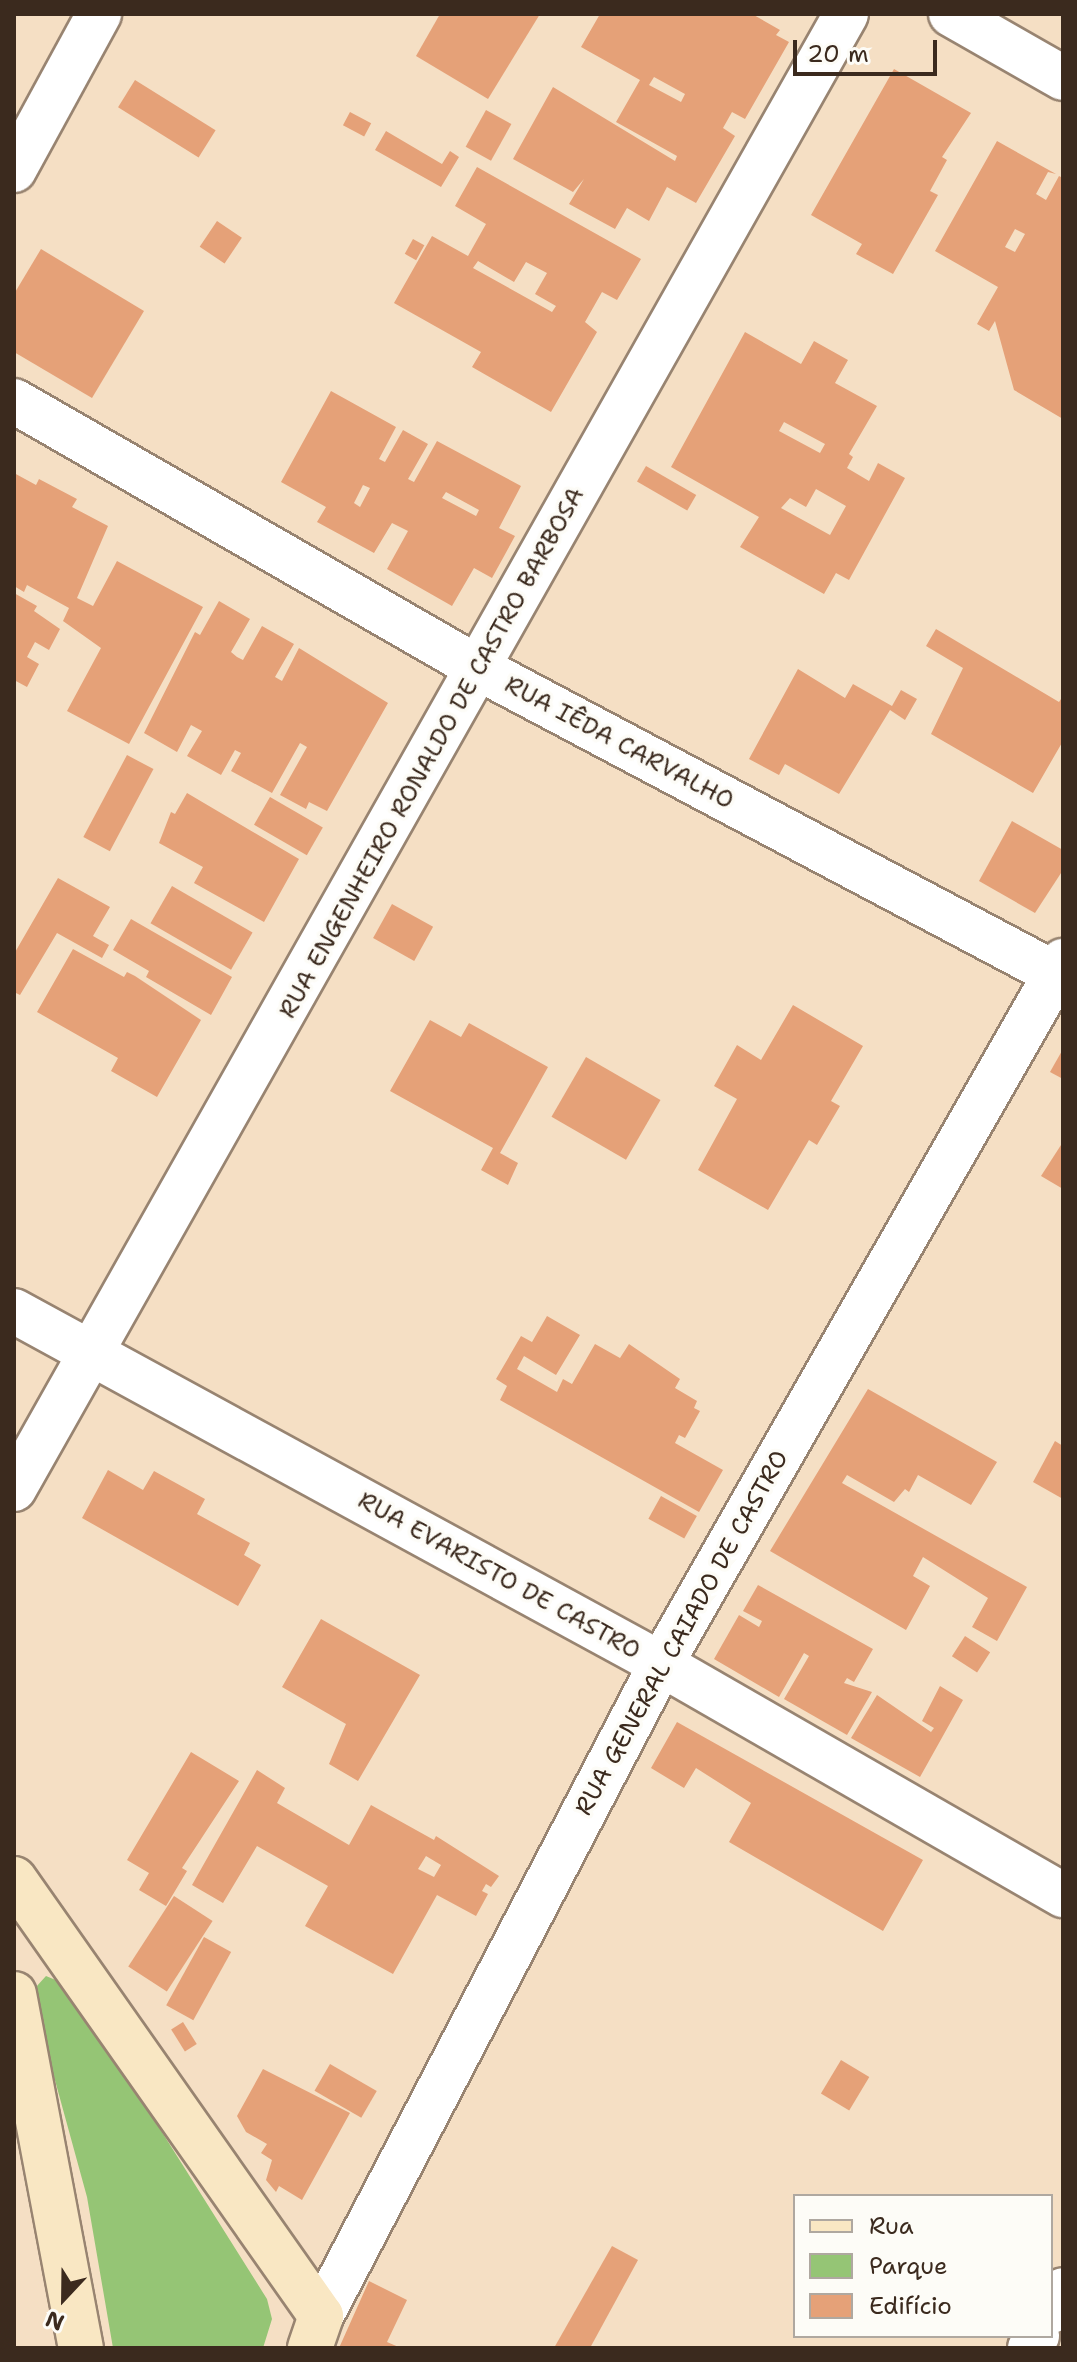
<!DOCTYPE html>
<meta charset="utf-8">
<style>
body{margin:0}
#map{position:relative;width:1077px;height:2362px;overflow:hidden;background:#f5dfc4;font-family:"Shantell Sans",sans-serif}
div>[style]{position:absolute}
.green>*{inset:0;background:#95c575}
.building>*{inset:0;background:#e5a178;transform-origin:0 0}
.roads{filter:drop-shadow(2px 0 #988471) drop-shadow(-2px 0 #988471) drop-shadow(0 2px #988471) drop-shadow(0 -2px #988471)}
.minor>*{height:44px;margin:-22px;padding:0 22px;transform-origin:22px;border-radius:22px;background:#fff}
.tertiary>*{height:44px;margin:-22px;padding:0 22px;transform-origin:22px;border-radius:22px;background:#fff}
.secondary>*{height:44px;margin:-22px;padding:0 22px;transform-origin:22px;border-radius:22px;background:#f9e7c3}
span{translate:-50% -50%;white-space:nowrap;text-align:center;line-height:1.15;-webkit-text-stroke:7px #fdfcf7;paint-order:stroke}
.street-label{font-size:24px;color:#3b2a1e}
.frame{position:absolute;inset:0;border:16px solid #3b2a1e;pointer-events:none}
.legend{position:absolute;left:793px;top:2194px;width:260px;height:144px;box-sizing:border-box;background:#fdfcf7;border:2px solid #afa8a0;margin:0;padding:10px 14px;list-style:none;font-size:24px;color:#3b2a1e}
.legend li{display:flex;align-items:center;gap:16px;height:40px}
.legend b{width:40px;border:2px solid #afa8a0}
.north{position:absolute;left:24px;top:2258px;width:80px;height:80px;-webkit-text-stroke:6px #fdfcf7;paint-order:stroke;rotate:202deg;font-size:22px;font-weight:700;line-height:32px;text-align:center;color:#3b2a1e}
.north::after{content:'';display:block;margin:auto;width:28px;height:36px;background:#3b2a1e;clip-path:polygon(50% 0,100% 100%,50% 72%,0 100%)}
.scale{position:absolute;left:793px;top:40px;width:144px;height:36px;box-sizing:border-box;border:4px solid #3b2a1e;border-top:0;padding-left:10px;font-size:24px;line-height:28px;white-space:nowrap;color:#3b2a1e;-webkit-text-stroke:6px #fdfcf7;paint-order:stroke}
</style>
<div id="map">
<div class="green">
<div style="clip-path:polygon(46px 1976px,70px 1986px,267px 2299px,272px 2319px,263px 2348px,113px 2348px,87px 2197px,36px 2011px,36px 1987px)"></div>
</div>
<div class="building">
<div style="clip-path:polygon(440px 14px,540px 14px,488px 99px,416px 56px)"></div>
<div style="clip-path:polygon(evenodd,600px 14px,752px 14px,780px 30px,776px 35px,789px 42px,745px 119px,732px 112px,723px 128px,735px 136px,696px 203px,667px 187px,649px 221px,627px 208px,615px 229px,569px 204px,584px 179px,573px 192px,513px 159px,553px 87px,675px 161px,677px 156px,616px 122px,640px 80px,581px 47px,600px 14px,654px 77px,685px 94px,681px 102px,649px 85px,654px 77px)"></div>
<div style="clip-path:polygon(894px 69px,971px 113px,942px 157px,947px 160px,930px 191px,938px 195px,893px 274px,856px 254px,862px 244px,811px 215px)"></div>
<div style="left:135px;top:80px;width:95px;height:32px;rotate:32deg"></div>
<div style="left:486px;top:110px;width:29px;height:42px;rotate:29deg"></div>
<div style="left:350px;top:112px;width:24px;height:15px;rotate:28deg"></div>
<div style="clip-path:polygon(386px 131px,442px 164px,450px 151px,459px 157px,441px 187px,375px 150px)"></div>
<div style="clip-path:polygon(evenodd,997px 141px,1056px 174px,1048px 172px,1036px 194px,1046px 200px,1059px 176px,1063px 178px,1063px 419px,1014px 390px,995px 321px,989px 331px,977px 324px,998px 287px,935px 251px,997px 141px,1015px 229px,1025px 234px,1015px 252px,1005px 247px,1015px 229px)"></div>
<div style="clip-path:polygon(evenodd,477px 167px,641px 259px,617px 300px,602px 292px,585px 322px,597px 332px,551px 412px,472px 367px,481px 352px,394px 303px,432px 236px,468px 256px,486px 224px,455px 206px,477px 167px,478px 261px,514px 282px,526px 262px,547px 273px,535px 294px,556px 306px,552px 312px,473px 268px,478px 261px)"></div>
<div style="left:217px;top:221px;width:30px;height:31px;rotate:34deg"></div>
<div style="left:413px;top:239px;width:13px;height:17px;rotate:29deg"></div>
<div style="clip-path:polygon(41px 249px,144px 311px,92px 398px,14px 352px,14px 294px)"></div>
<div style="clip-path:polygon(evenodd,745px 332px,801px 364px,814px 341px,848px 360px,835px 383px,877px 406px,849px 454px,853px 457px,847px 468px,869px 481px,878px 463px,905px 478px,849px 580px,836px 573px,824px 594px,740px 547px,759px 517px,671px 467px,745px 332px,784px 422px,825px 444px,820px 453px,779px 431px,784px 422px,745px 332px,816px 489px,846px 506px,830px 535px,781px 508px,790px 498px,806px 507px,816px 489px)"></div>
<div style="clip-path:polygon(evenodd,331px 391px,396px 427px,379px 459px,385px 462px,403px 430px,428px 444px,408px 479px,414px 482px,437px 441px,521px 486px,499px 528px,515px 536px,492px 578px,474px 568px,452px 606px,387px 569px,408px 531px,392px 523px,374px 553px,317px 522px,326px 507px,281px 482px,331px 391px,363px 485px,370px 488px,360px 507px,354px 503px,363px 485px,331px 391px,446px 492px,479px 510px,476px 516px,442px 498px,446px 492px)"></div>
<div style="left:646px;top:466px;width:58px;height:18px;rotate:30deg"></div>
<div style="clip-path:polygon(14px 473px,36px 485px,39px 479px,77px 499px,72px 507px,108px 526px,77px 598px,93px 606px,117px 561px,203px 607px,129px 744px,67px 711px,101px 648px,63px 621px,69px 608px,27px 585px,24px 592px,14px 586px)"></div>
<div style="clip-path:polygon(14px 593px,37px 606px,34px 611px,60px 629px,49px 650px,35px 642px,27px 657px,39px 664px,27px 687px,14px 680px)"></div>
<div style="clip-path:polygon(219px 601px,250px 619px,231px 652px,237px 657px,243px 660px,262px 626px,294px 644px,275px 677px,282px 681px,299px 648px,388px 703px,327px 811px,309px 802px,306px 809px,280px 795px,307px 747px,300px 743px,272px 793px,231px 771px,241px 753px,235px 750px,221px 775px,187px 756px,202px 731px,191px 725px,177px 752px,144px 733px,195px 632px,200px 635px)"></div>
<div style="clip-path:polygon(936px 629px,1059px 702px,1063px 696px,1063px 741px,1033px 793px,931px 734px,963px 668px,926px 646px)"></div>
<div style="clip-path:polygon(798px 669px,845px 698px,853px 684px,892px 706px,901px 690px,917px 699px,905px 720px,890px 710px,839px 794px,785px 764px,779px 775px,749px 759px)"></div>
<div style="left:127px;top:755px;width:30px;height:93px;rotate:28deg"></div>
<div style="clip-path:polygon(187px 793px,299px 859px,264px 922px,194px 883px,203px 867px,159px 843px,171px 812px,175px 814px)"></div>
<div style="left:270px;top:797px;width:61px;height:32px;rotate:30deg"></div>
<div style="clip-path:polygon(1012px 821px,1063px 850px,1063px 870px,1035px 913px,979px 881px)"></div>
<div style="clip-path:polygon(58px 878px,110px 907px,93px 936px,109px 945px,102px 958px,57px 933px,20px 995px,14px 992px,14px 954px)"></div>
<div style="left:172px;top:886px;width:93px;height:43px;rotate:30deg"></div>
<div style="left:392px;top:904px;width:47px;height:39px;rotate:29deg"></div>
<div style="clip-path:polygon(131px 919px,232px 977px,211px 1015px,146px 977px,149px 971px,113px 950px)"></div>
<div style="clip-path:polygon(73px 949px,124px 977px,127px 972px,135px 976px,201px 1020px,157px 1097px,111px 1071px,118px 1058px,37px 1012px)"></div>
<div style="clip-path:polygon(793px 1005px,863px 1046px,831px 1101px,840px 1106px,817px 1145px,809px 1140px,768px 1210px,698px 1170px,737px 1099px,714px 1086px,737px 1045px,761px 1060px)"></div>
<div style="clip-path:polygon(430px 1020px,461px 1037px,469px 1023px,548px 1067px,500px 1153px,518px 1163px,508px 1185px,481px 1170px,493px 1148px,390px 1091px)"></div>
<div style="clip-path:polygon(1063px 1049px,1063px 1079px,1050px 1072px)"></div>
<div style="left:586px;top:1057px;width:86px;height:69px;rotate:30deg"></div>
<div style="clip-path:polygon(1061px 1145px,1063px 1146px,1063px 1189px,1041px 1176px)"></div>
<div style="clip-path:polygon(547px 1316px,580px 1335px,556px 1375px,524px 1356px,517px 1369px,557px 1392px,563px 1379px,572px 1384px,595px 1344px,620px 1358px,629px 1344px,680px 1379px,675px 1388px,697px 1401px,694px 1408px,700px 1411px,685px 1438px,679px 1435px,675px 1443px,723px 1470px,699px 1512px,500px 1400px,507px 1386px,496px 1379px,521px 1336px,532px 1342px)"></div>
<div style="clip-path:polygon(868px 1389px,997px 1462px,971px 1505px,918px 1475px,909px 1492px,905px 1489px,894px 1502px,847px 1475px,842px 1483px,1027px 1587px,997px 1641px,972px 1627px,988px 1598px,923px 1557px,913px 1576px,930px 1586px,906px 1630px,770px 1551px)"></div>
<div style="clip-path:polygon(1055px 1441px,1063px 1446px,1063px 1499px,1033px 1482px)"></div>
<div style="clip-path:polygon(108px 1470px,143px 1490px,154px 1471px,205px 1499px,197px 1514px,250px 1543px,244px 1555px,261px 1565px,238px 1606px,82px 1518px)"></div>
<div style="left:661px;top:1496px;width:41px;height:26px;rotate:29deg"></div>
<div style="clip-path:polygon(758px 1585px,873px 1649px,854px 1682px,847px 1678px,844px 1683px,872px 1692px,847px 1735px,784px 1699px,809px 1656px,804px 1653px,779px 1697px,714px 1659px,739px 1615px,759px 1627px,762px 1621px,743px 1611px)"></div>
<div style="clip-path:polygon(321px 1619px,420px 1675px,358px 1781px,329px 1764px,346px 1724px,282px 1687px)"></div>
<div style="left:965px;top:1636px;width:30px;height:24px;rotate:33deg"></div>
<div style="clip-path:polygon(940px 1686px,963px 1700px,920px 1777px,851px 1738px,877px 1695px,931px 1732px,934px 1728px,922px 1721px)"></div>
<div style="clip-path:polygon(677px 1722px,923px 1860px,883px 1931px,729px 1842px,751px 1803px,696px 1768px,684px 1788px,651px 1768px)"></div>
<div style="clip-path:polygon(191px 1752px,239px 1781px,182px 1868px,187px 1871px,166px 1906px,139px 1890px,149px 1873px,127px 1860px)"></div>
<div style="clip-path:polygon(evenodd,257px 1770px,285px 1788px,277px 1803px,349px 1845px,371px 1805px,434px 1840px,436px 1836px,499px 1876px,491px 1887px,486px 1884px,482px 1891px,488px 1894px,476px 1916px,437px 1895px,393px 1974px,305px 1926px,328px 1886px,257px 1846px,223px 1903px,192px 1885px,257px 1770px,426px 1856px,441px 1865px,434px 1877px,418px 1869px,426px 1856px)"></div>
<div style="left:174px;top:1896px;width:46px;height:84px;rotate:33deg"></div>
<div style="left:204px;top:1937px;width:31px;height:78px;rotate:29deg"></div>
<div style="left:183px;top:2022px;width:26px;height:14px;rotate:58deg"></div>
<div style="left:841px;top:2060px;width:33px;height:39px;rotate:31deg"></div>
<div style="left:330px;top:2064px;width:54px;height:31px;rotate:30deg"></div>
<div style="clip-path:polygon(263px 2069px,350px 2113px,302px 2200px,279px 2186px,276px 2192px,266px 2180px,272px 2160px,261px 2153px,267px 2144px,246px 2132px,237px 2116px)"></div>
<div style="clip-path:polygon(612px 2246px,638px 2260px,590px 2348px,554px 2348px)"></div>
<div style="clip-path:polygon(369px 2281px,407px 2300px,387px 2342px,401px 2348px,339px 2348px)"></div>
</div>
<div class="roads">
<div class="minor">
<div style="left:951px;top:14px;width:129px;rotate:29.7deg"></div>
<div style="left:14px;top:170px;width:178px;rotate:-61.4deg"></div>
<div style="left:14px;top:401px;width:538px;rotate:29.9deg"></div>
<div style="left:480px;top:669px;width:660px;rotate:27.92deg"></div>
<div style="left:14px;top:1311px;width:737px;rotate:28.62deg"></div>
<div style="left:661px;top:1664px;width:464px;rotate:29.9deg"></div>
<div style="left:1051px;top:2311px;width:24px;rotate:-60deg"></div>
<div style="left:1030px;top:2348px;width:14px;rotate:-60deg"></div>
</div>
<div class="tertiary">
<div style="left:14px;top:1489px;width:1693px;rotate:-60.57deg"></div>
<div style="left:321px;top:2316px;width:735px;rotate:-62.46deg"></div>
<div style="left:661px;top:1664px;width:810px;rotate:-60.24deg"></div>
</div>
<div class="secondary">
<div style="left:14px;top:1879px;width:534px;rotate:54.91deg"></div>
<div style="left:321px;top:2316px;width:34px;rotate:109deg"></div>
<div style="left:14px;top:1994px;width:360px;rotate:79.3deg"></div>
</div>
</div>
<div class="street-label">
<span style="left:619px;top:743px;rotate:28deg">RUA IÊDA CARVALHO</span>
<span style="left:432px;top:753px;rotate:-61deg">RUA ENGENHEIRO RONALDO DE CASTRO BARBOSA</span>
<span style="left:499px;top:1576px;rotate:29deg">RUA EVARISTO DE CASTRO</span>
<span style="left:682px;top:1633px;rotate:-61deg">RUA GENERAL CAIADO DE CASTRO</span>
</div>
<div class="frame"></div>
<ul class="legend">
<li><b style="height:10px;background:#f9e7c3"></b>Rua</li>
<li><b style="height:22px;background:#95c575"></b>Parque</li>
<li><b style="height:22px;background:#e5a178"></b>Edifício</li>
</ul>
<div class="north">N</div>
<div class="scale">20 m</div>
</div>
